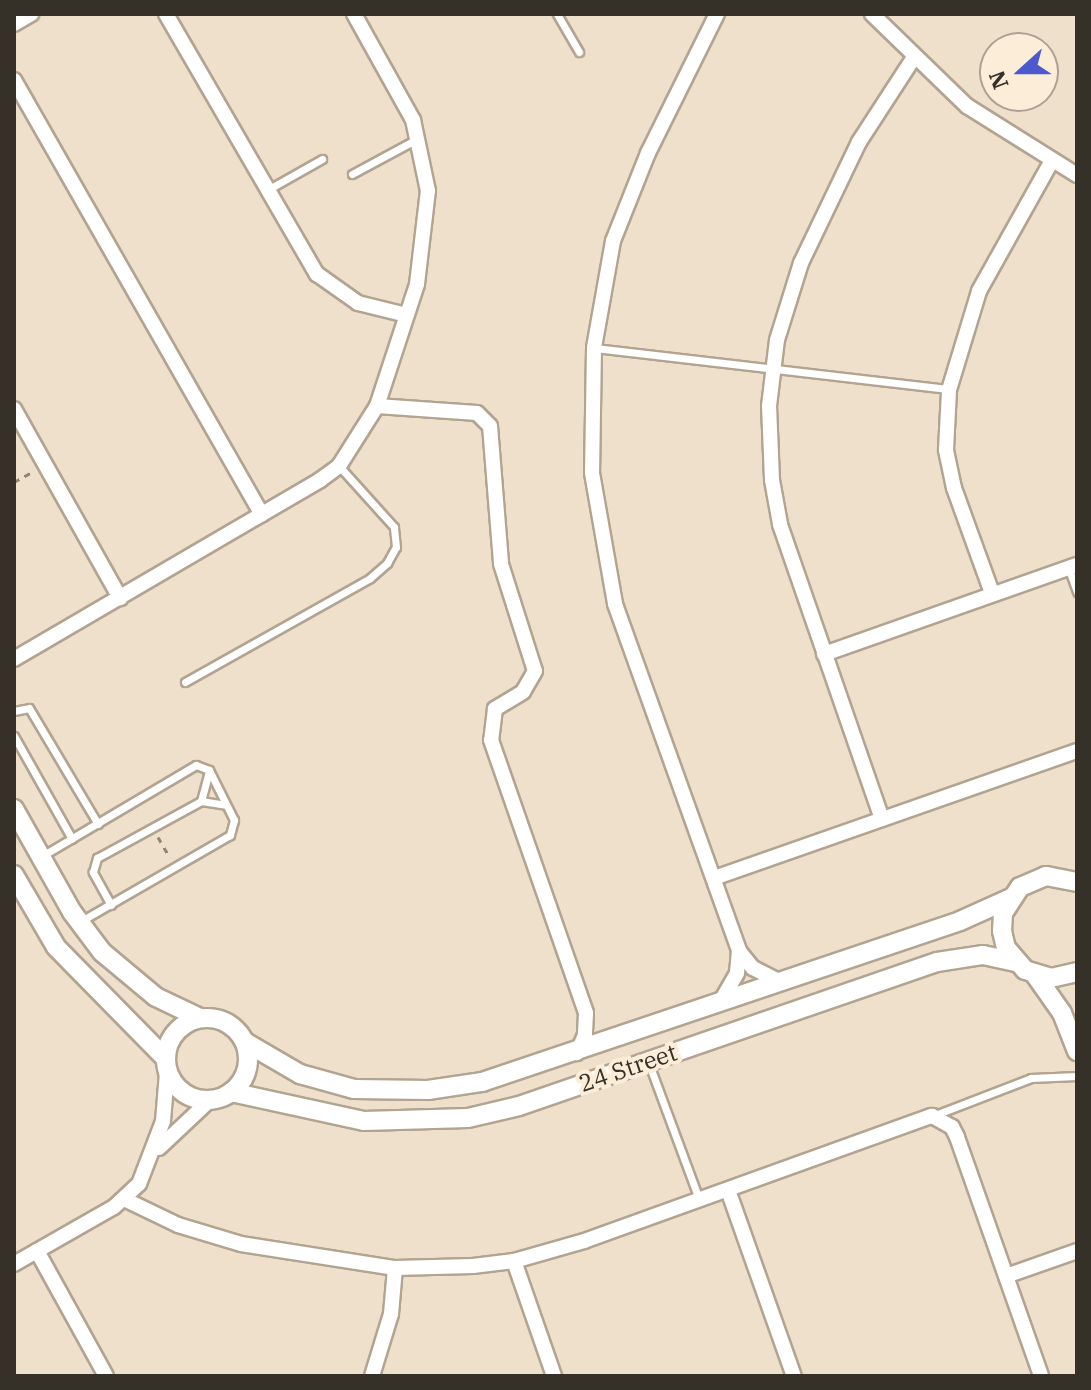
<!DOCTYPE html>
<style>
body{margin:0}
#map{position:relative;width:1091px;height:1390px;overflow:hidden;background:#eee0cb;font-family:"IBM Plex Serif",serif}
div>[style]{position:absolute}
.path>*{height:3px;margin-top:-1.5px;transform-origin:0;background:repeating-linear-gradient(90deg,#8f8577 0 6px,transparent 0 12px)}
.roads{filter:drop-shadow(2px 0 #b2a491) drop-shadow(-2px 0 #b2a491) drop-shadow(0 2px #b2a491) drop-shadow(0 -2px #b2a491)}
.service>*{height:7px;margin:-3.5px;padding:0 3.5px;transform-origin:3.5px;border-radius:3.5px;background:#fff}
.minor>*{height:14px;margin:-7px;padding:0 7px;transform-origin:7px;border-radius:7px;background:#fff}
.tertiary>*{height:18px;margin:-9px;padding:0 9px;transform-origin:9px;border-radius:9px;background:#fff}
.tertiary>.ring{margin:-9px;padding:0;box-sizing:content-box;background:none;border:18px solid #fff;border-radius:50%}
span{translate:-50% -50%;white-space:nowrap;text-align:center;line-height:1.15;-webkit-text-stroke:8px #fbedd8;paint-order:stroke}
.street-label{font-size:24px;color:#353028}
.frame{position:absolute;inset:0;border:16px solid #353028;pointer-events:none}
.north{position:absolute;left:979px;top:32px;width:80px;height:80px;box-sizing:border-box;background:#fbedd8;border:2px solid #aca192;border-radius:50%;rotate:249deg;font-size:22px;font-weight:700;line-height:32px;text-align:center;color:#353028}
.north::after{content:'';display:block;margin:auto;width:28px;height:36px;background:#4c59ce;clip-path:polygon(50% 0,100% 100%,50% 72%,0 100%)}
</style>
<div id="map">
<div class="path">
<div style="left:14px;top:482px;width:21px;rotate:-29deg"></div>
<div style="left:158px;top:837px;width:24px;rotate:60deg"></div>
</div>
<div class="roads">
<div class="service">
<div style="left:557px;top:14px;width:44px;rotate:59.9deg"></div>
<div style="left:352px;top:174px;width:74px;rotate:-28.3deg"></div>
<div style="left:269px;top:189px;width:61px;rotate:-29.5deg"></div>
<div style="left:594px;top:348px;width:357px;rotate:6.6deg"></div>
<div style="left:1068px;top:567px;width:27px;rotate:70deg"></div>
<div style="left:185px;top:682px;width:212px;rotate:-29.3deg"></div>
<div style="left:370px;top:578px;width:23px;rotate:-41deg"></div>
<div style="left:387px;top:563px;width:18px;rotate:-61deg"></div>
<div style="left:396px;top:547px;width:20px;rotate:-96deg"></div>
<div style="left:394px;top:527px;width:82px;rotate:-132deg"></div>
<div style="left:14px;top:711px;width:15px;rotate:-11deg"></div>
<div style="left:29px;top:708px;width:135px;rotate:59.3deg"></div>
<div style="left:14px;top:736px;width:118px;rotate:60.6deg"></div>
<div style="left:201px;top:801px;width:30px;rotate:-75deg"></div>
<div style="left:42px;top:856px;width:179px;rotate:-30.6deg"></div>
<div style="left:196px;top:765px;width:14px;rotate:21deg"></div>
<div style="left:209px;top:770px;width:56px;rotate:63.4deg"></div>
<div style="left:234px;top:820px;width:16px;rotate:105deg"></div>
<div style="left:230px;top:835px;width:172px;rotate:150deg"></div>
<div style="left:111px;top:905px;width:38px;rotate:-119deg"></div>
<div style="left:93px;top:872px;width:15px;rotate:-74deg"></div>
<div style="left:97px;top:858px;width:119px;rotate:-28.7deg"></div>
<div style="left:201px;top:801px;width:25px;rotate:9deg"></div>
<div style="left:649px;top:1064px;width:144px;rotate:69.7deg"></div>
<div style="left:935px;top:1115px;width:103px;rotate:-21.1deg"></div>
<div style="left:1031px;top:1078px;width:46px;rotate:-2.5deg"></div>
</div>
<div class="minor">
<div style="left:166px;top:14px;width:301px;rotate:59.9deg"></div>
<div style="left:317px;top:274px;width:50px;rotate:35.3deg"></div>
<div style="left:358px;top:303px;width:50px;rotate:13.8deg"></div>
<div style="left:717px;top:14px;width:155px;rotate:116.4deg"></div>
<div style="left:648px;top:153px;width:95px;rotate:111.7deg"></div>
<div style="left:613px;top:241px;width:109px;rotate:100.1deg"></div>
<div style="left:594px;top:348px;width:125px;rotate:90.9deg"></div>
<div style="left:592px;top:473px;width:133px;rotate:80deg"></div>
<div style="left:615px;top:604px;width:368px;rotate:70.3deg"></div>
<div style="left:739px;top:951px;width:22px;rotate:51deg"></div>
<div style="left:753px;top:968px;width:31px;rotate:27deg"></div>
<div style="left:872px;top:14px;width:132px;rotate:44.1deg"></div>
<div style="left:967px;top:106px;width:130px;rotate:32.1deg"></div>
<div style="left:14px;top:24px;width:20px;rotate:-30deg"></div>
<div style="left:14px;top:80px;width:500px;rotate:60.3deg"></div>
<div style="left:377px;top:406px;width:100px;rotate:4deg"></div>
<div style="left:477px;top:413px;width:18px;rotate:45deg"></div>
<div style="left:490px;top:426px;width:138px;rotate:85.4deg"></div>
<div style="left:501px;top:564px;width:112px;rotate:72.4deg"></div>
<div style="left:535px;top:671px;width:24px;rotate:120deg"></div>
<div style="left:523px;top:692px;width:33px;rotate:149deg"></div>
<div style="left:495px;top:709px;width:31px;rotate:97deg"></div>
<div style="left:491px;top:740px;width:289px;rotate:70.8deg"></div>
<div style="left:586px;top:1013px;width:22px;rotate:93deg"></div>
<div style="left:585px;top:1035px;width:20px;rotate:114deg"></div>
<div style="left:14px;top:409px;width:217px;rotate:60.7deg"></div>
<div style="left:992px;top:593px;width:112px;rotate:-109.9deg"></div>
<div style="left:954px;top:488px;width:39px;rotate:-102deg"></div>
<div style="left:946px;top:450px;width:60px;rotate:-87.1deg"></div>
<div style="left:949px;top:390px;width:103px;rotate:-73.1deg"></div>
<div style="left:979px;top:291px;width:148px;rotate:-60.8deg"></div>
<div style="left:824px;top:654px;width:268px;rotate:-19.4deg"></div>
<div style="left:14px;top:659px;width:355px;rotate:-30.3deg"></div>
<div style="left:320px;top:480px;width:24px;rotate:-36deg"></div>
<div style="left:339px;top:466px;width:71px;rotate:-57.7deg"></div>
<div style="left:377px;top:406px;width:128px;rotate:-71.8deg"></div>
<div style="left:417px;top:284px;width:94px;rotate:-83.3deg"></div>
<div style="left:428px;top:191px;width:73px;rotate:-101.9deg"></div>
<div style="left:413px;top:120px;width:121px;rotate:-119.1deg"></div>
<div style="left:882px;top:819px;width:312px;rotate:-109.1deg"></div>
<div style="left:780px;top:524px;width:45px;rotate:-100.3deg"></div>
<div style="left:772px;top:480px;width:74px;rotate:-92.3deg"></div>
<div style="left:769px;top:406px;width:66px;rotate:-83.1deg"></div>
<div style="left:777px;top:340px;width:81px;rotate:-72.7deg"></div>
<div style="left:801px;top:263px;width:134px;rotate:-64.4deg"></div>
<div style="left:859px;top:142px;width:99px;rotate:-57deg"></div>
<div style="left:714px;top:878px;width:385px;rotate:-19.3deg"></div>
<div style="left:721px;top:1001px;width:32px;rotate:-60deg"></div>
<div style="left:737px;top:973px;width:22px;rotate:-85deg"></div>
<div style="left:159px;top:1148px;width:70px;rotate:-43.3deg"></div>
<div style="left:728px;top:1190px;width:197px;rotate:70.5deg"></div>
<div style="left:124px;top:1199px;width:60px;rotate:25.7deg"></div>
<div style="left:178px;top:1225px;width:66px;rotate:16.8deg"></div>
<div style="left:241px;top:1244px;width:156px;rotate:8.9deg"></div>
<div style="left:395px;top:1268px;width:78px;rotate:-1.5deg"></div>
<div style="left:473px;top:1266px;width:41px;rotate:-7deg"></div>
<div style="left:514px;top:1261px;width:73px;rotate:-15.9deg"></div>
<div style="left:584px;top:1241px;width:370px;rotate:-19.8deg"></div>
<div style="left:932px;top:1116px;width:23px;rotate:29deg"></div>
<div style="left:952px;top:1127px;width:11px;rotate:63deg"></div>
<div style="left:957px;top:1137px;width:253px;rotate:70.6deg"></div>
<div style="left:37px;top:1251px;width:143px;rotate:61.1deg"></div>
<div style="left:514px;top:1261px;width:122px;rotate:70.8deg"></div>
<div style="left:14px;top:1264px;width:115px;rotate:-29.7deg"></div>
<div style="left:114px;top:1207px;width:34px;rotate:-43deg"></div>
<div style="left:139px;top:1184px;width:67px;rotate:-69.1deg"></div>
<div style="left:163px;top:1121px;width:49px;rotate:-85.3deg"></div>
<div style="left:1006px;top:1276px;width:75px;rotate:-19.4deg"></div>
<div style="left:372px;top:1376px;width:65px;rotate:-73deg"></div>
<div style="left:391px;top:1314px;width:46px;rotate:-85deg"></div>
</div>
<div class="tertiary">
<div style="left:14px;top:809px;width:118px;rotate:60.6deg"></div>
<div style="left:72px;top:912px;width:50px;rotate:53.1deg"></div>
<div style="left:102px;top:952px;width:70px;rotate:39.8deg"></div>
<div style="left:156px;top:997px;width:49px;rotate:25.5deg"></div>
<div style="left:14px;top:875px;width:83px;rotate:59.7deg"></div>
<div style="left:56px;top:947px;width:156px;rotate:45.5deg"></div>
<div style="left:1077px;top:882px;width:32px;rotate:-169deg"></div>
<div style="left:1046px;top:876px;width:28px;rotate:157deg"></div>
<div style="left:1020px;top:887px;width:31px;rotate:123deg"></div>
<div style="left:1003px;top:913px;width:18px;rotate:93deg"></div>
<div style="left:1002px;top:931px;width:17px;rotate:77deg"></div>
<div style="left:1006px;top:948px;width:29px;rotate:49deg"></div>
<div style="left:1025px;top:970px;width:27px;rotate:17deg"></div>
<div style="left:1051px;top:978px;width:27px;rotate:-13deg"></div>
<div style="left:1036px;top:976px;width:45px;rotate:54.9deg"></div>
<div style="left:1062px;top:1013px;width:41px;rotate:68.5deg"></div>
<div class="ring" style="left:166px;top:1018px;width:64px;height:64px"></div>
<div style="left:245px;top:1042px;width:64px;rotate:30.2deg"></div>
<div style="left:300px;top:1074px;width:56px;rotate:15.5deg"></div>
<div style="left:354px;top:1089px;width:74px;rotate:0.8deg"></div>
<div style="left:428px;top:1090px;width:55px;rotate:-8.4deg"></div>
<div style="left:482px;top:1082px;width:504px;rotate:-18.61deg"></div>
<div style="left:960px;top:921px;width:56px;rotate:-24.3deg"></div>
<div style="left:231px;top:1092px;width:136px;rotate:12.3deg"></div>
<div style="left:364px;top:1121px;width:104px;rotate:-1.7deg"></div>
<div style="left:468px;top:1118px;width:52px;rotate:-13.2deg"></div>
<div style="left:519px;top:1106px;width:442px;rotate:-19deg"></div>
<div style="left:937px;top:962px;width:47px;rotate:-8.7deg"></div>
<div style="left:983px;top:955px;width:33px;rotate:12deg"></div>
</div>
</div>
<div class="street-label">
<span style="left:628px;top:1068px;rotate:-19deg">24 Street</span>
</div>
<div class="frame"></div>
<div class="north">N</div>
</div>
